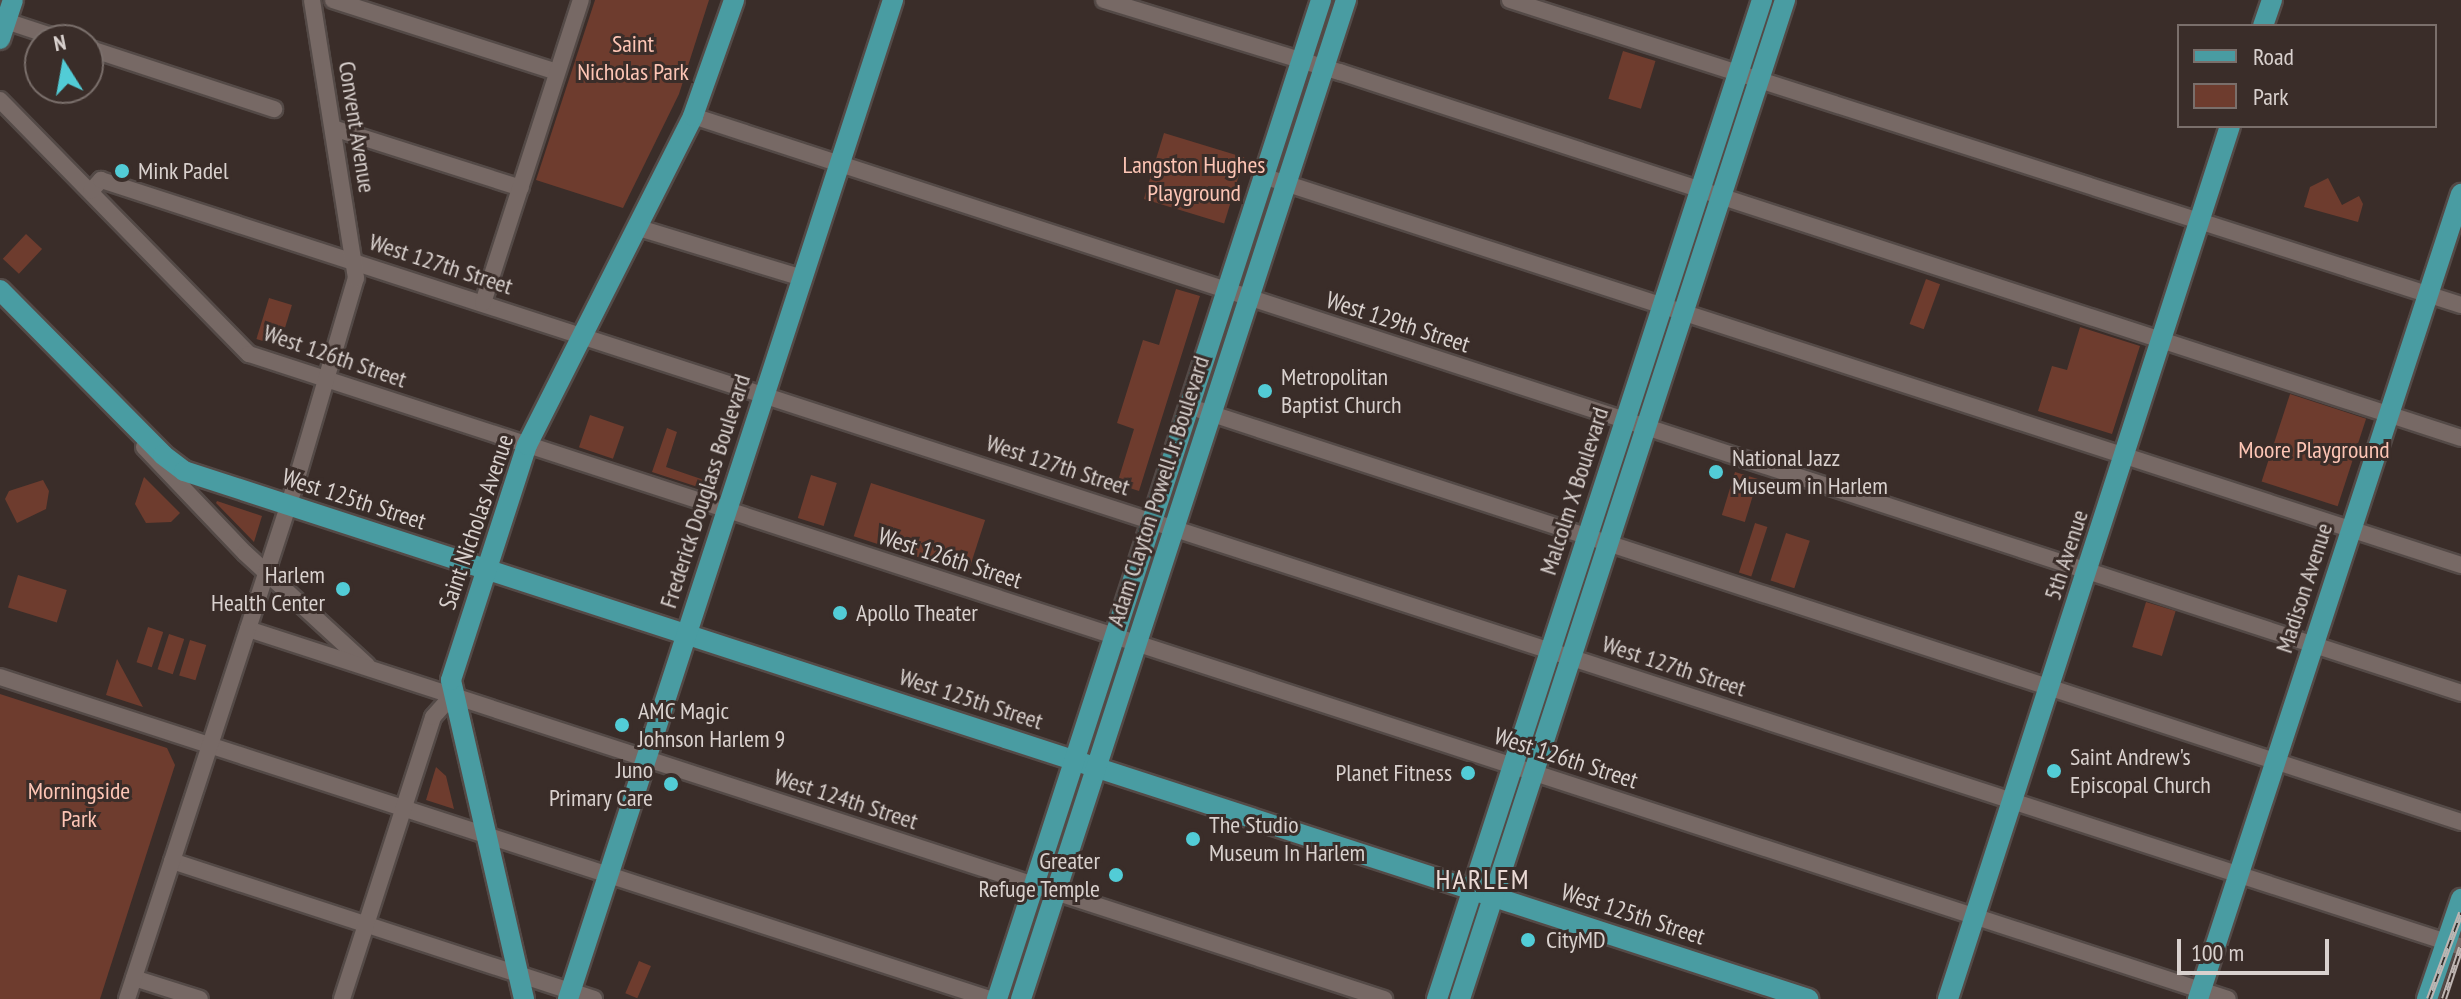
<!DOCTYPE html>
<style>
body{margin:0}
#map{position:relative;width:2461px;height:999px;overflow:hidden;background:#3a2d29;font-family:"PT Sans Narrow",sans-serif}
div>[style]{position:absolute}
.green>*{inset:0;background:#6e3c2e;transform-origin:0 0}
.roads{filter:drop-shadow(2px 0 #544a47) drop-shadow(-2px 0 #544a47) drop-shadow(0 2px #544a47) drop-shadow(0 -2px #544a47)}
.minor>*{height:16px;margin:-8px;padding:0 8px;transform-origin:8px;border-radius:8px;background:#776965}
.major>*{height:20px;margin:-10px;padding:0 10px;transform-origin:10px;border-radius:10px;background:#499ca2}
.rail>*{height:6px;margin-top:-3px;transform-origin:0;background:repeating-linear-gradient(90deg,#3a2d29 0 9px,#beb5b2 0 18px);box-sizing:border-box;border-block:2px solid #beb5b2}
.dots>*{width:22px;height:22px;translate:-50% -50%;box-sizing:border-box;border:4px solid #3a2d29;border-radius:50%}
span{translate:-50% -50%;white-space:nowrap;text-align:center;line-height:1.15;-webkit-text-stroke:6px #3a2d29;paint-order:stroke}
.park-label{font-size:24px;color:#fdc5b5}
.street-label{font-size:24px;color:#d9d1ce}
.poi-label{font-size:24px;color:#d9d1ce}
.left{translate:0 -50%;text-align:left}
.right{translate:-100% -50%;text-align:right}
.quarter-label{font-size:28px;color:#ebdad5;letter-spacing:2px}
.legend{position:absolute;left:2177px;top:24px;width:260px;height:104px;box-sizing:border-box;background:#3a2d29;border:2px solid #7a6f6b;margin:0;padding:10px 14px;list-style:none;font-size:24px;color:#d9d1ce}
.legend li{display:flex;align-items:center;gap:16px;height:40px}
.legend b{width:40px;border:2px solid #7a6f6b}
.north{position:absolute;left:24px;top:24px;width:80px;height:80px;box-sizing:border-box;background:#3a2d29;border:2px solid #7a6f6b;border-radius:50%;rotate:349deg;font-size:22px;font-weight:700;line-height:32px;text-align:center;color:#d9d1ce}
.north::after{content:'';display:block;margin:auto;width:28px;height:36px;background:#52ccd6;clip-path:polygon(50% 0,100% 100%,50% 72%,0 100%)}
.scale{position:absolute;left:2177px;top:939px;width:152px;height:36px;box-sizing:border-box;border:4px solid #d9d1ce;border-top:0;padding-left:10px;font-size:24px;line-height:28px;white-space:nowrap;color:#d9d1ce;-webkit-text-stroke:6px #3a2d29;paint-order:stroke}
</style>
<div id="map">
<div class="green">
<div style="clip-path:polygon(595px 0,709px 0,679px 94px,623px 208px,536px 180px)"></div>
<div style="left:1623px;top:51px;width:34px;height:50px;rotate:17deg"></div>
<div style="left:1164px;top:133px;width:84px;height:69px;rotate:17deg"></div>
<div style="clip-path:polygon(2328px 178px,2342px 205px,2359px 196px,2363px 204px,2358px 222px,2304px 207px,2310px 187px)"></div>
<div style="left:26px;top:234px;width:22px;height:34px;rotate:43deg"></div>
<div style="left:1926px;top:279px;width:15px;height:48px;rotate:20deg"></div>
<div style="clip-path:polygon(1176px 289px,1200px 296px,1139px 491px,1117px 484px,1134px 429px,1117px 423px,1143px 340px,1159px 345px)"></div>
<div style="left:269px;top:298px;width:24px;height:43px;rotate:17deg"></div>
<div style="clip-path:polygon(2080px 327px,2140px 346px,2112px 434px,2038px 411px,2052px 366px,2067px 370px)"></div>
<div style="left:2290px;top:394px;width:80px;height:92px;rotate:18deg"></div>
<div style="left:590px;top:415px;width:36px;height:34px;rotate:19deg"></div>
<div style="clip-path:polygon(667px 428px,677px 432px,666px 467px,710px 482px,707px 490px,652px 472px)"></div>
<div style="left:1735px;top:472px;width:24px;height:45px;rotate:17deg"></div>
<div style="left:811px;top:475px;width:27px;height:45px;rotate:17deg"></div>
<div style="clip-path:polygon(144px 477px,180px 513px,171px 522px,146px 523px,135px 504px)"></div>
<div style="clip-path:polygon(43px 480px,49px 491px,46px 509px,17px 523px,5px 499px,9px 491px)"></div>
<div style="left:871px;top:483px;width:120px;height:56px;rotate:18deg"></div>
<div style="clip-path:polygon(217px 501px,262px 516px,254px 542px,216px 503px)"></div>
<div style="left:1755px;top:523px;width:13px;height:52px;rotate:18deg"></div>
<div style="left:1786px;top:533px;width:25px;height:50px;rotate:18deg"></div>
<div style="left:18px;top:575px;width:51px;height:34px;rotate:17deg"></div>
<div style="left:2146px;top:602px;width:31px;height:47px;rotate:17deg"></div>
<div style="left:148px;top:627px;width:16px;height:37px;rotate:18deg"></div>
<div style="left:169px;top:634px;width:16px;height:37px;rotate:18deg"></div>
<div style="left:190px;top:640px;width:17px;height:37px;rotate:17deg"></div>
<div style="clip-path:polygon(117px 659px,143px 707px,106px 695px)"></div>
<div style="clip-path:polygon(0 694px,167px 748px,175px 765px,100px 999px,0 999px)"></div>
<div style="clip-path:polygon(436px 767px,446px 776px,454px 809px,426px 800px)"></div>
<div style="left:639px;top:961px;width:13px;height:35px;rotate:23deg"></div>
</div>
<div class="roads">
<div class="minor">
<div style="left:333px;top:0;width:235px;rotate:17.8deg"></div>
<div style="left:1104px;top:0;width:247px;rotate:17deg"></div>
<div style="left:1340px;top:72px;width:1179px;rotate:18.08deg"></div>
<div style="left:1510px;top:0;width:999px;rotate:17.78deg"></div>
<div style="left:6px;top:21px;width:60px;rotate:18.4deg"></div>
<div style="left:88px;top:48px;width:196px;rotate:18.2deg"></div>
<div style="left:0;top:100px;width:356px;rotate:45.6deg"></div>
<div style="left:249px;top:354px;width:2081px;rotate:18.05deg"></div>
<div style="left:693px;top:116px;width:1860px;rotate:18.07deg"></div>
<div style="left:333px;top:128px;width:197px;rotate:17.7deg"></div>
<div style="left:1263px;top:176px;width:1260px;rotate:17.99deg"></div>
<div style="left:91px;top:191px;width:15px;rotate:-48deg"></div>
<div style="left:101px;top:180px;width:2482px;rotate:18deg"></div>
<div style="left:639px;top:228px;width:171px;rotate:17deg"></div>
<div style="left:483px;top:303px;width:318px;rotate:-72.1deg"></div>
<div style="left:1200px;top:410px;width:1327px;rotate:18.09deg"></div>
<div style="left:144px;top:447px;width:146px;rotate:46.4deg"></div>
<div style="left:245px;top:553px;width:166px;rotate:42.6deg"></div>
<div style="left:248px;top:629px;width:1195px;rotate:18.04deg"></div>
<div style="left:0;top:677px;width:1041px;rotate:18.02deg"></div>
<div style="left:172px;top:861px;width:444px;rotate:18.1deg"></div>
<div style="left:134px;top:978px;width:69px;rotate:17.7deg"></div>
<div style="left:127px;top:999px;width:541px;rotate:-71.9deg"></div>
<div style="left:295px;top:485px;width:216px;rotate:-73.6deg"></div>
<div style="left:356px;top:278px;width:281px;rotate:-99deg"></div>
<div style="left:342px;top:999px;width:296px;rotate:-72.1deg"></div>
<div style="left:433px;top:717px;width:28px;rotate:-48deg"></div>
</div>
<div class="major">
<div style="left:2263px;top:26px;width:28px;rotate:-71deg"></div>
<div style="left:0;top:39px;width:41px;rotate:-71.6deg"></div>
<div style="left:0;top:290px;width:232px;rotate:45.3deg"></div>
<div style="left:163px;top:455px;width:26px;rotate:37deg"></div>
<div style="left:184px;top:471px;width:1708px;rotate:18.01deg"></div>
<div style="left:524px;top:999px;width:327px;rotate:-102.9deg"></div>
<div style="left:451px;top:680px;width:247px;rotate:-72.1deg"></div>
<div style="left:527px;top:445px;width:369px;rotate:-63.2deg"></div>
<div style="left:693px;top:116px;width:123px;rotate:-70.5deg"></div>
<div style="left:568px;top:999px;width:1051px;rotate:-71.98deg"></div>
<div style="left:997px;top:999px;width:1050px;rotate:-72.03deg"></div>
<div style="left:1021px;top:999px;width:1051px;rotate:-71.98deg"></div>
<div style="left:1437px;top:999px;width:1051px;rotate:-71.98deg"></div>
<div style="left:1460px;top:999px;width:1051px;rotate:-71.98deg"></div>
<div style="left:1948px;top:999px;width:917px;rotate:-72.1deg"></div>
<div style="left:2198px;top:999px;width:847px;rotate:-71.91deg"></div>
<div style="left:2427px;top:999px;width:106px;rotate:-71.2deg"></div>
</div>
</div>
<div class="rail">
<div style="left:2429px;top:999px;width:92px;rotate:-69.6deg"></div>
<div style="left:2444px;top:999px;width:54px;rotate:-71.6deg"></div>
</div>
<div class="dots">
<div style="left:122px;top:171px;background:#52ccd6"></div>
<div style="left:1265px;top:391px;background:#52ccd6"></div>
<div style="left:1716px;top:472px;background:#52ccd6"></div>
<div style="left:343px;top:589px;background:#52ccd6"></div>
<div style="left:840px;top:613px;background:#52ccd6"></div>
<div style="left:622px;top:725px;background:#52ccd6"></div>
<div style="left:2054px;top:771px;background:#52ccd6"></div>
<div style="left:1468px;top:773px;background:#52ccd6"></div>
<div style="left:671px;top:784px;background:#52ccd6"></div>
<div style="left:1193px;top:839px;background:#52ccd6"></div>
<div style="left:1116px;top:875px;background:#52ccd6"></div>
<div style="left:1528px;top:940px;background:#52ccd6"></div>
</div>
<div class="park-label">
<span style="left:633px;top:58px">Saint<br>Nicholas Park</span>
<span style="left:1194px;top:179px">Langston Hughes<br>Playground</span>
<span style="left:2314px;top:450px">Moore Playground</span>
<span style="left:79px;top:805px">Morningside<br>Park</span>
</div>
<div class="street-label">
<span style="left:357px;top:127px;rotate:81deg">Convent Avenue</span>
<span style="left:441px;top:264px;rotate:18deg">West 127th Street</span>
<span style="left:1398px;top:322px;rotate:18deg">West 129th Street</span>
<span style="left:335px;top:356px;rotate:19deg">West 126th Street</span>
<span style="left:1058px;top:465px;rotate:18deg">West 127th Street</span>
<span style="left:705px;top:491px;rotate:-72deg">Frederick Douglass Boulevard</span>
<span style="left:1158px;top:491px;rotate:-72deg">Adam Clayton Powell Jr. Boulevard</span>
<span style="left:1574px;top:491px;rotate:-72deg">Malcolm X Boulevard</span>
<span style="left:354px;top:499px;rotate:18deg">West 125th Street</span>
<span style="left:476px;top:522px;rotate:-71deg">Saint Nicholas Avenue</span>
<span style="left:2066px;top:555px;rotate:-72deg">5th Avenue</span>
<span style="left:950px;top:558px;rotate:18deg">West 126th Street</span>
<span style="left:2304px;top:588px;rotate:-72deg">Madison Avenue</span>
<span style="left:1674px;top:666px;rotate:18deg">West 127th Street</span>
<span style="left:971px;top:699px;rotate:18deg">West 125th Street</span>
<span style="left:1566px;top:758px;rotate:18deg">West 126th Street</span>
<span style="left:846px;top:799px;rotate:18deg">West 124th Street</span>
<span style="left:1633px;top:914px;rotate:18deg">West 125th Street</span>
</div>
<div class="poi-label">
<span class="left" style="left:138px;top:171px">Mink Padel</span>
<span class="left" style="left:1281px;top:391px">Metropolitan<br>Baptist Church</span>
<span class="left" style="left:1732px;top:472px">National Jazz<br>Museum in Harlem</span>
<span class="right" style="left:325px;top:589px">Harlem<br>Health Center</span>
<span class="left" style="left:856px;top:613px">Apollo Theater</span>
<span class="left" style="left:638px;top:725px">AMC Magic<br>Johnson Harlem 9</span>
<span class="left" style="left:2070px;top:771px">Saint Andrew's<br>Episcopal Church</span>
<span class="right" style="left:653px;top:784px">Juno<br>Primary Care</span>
<span class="right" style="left:1452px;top:773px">Planet Fitness</span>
<span class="left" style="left:1209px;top:839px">The Studio<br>Museum In Harlem</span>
<span class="right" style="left:1100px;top:875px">Greater<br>Refuge Temple</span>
<span class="left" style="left:1546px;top:940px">CityMD</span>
</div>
<div class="quarter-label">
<span style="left:1483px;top:879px">HARLEM</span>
</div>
<ul class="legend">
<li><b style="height:10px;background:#499ca2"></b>Road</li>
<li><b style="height:22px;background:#6e3c2e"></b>Park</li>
</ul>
<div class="north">N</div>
<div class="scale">100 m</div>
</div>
